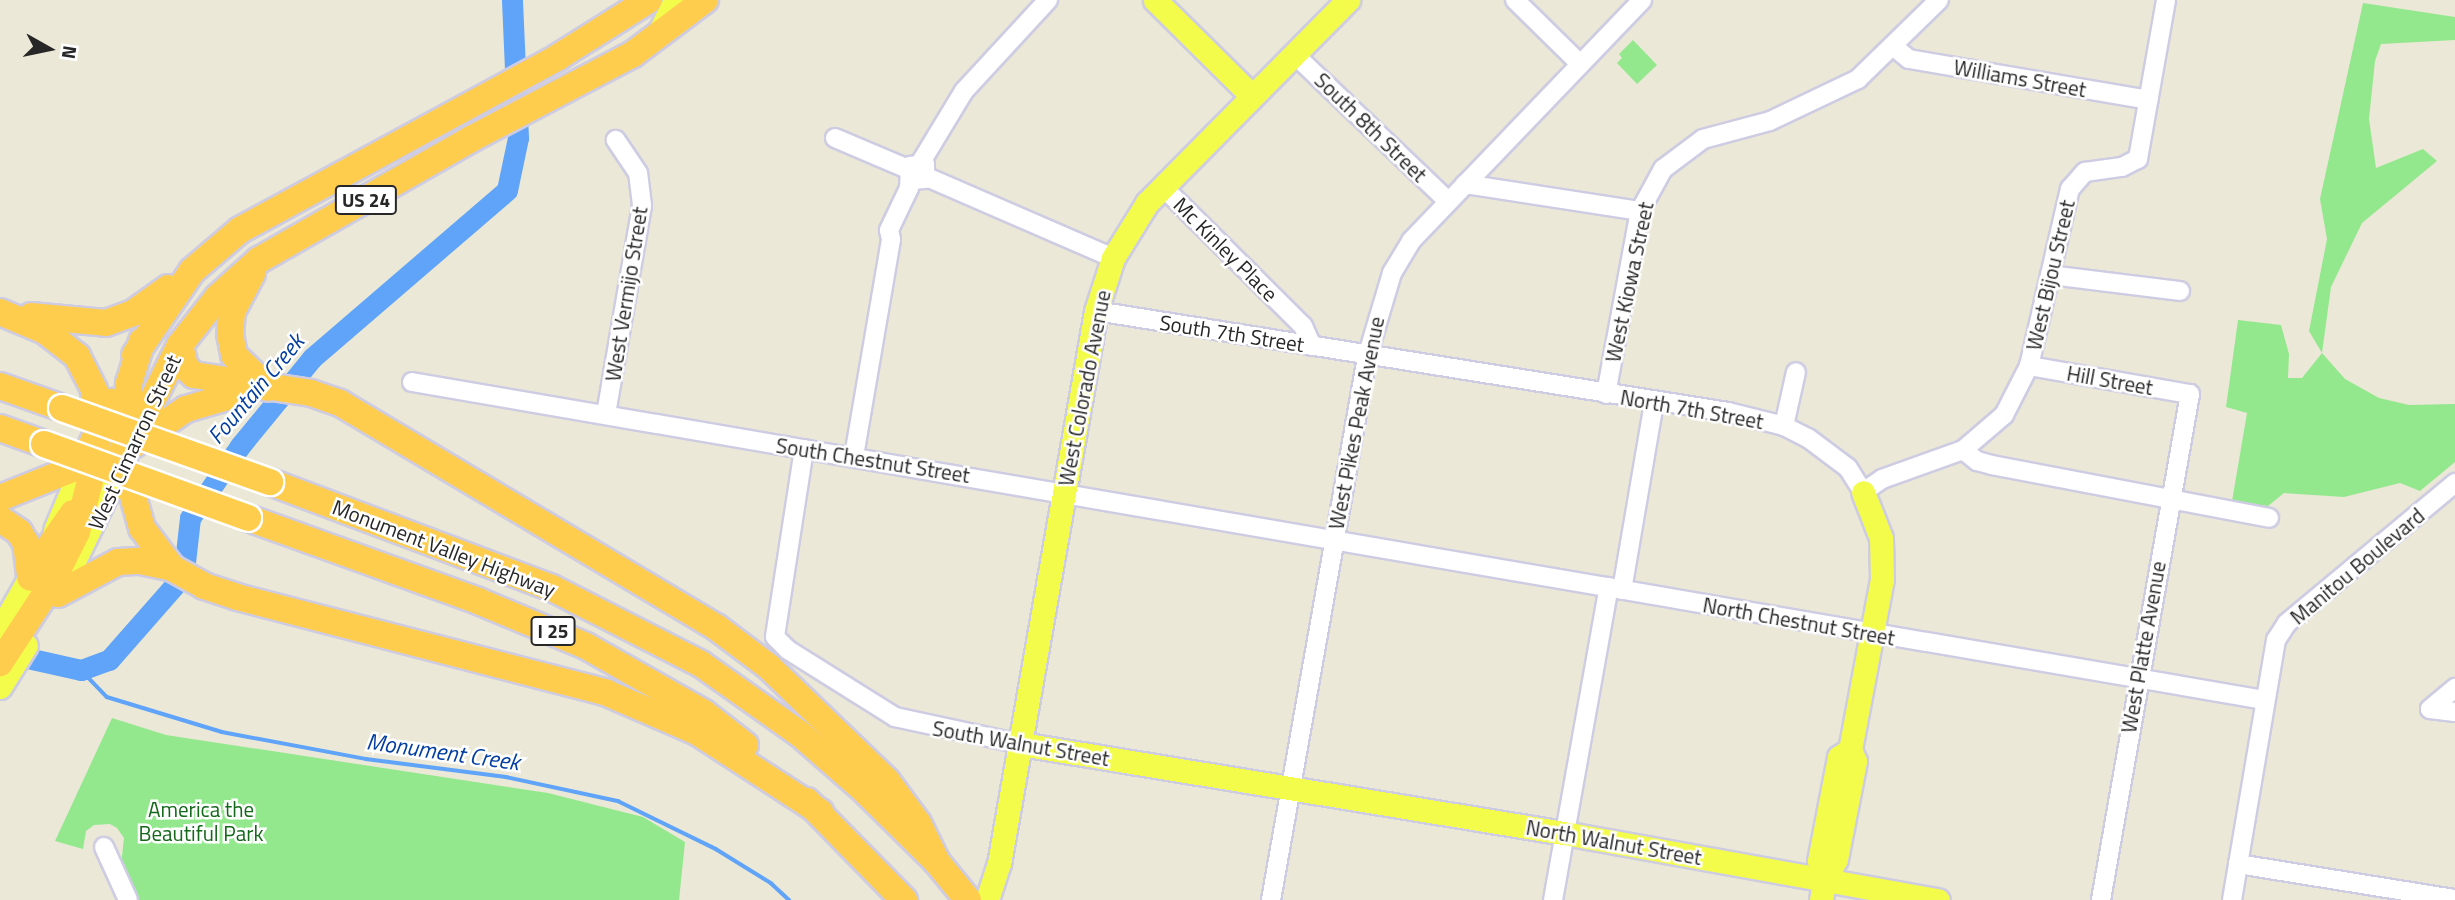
<!DOCTYPE html>
<style>
body{margin:0}
#map{position:relative;width:2455px;height:900px;overflow:hidden;background:#ebe8d7;font-family:"Titillium Web",sans-serif}
div>[style]{position:absolute}
.green>*{inset:0;background:#93e88d}
.stream>*{height:3.5px;margin:-1.75px;padding:0 1.75px;transform-origin:1.75px;border-radius:1.75px;background:#5fa4f8}
.river>*{height:21px;margin:-10.5px;padding:0 10.5px;transform-origin:10.5px;border-radius:10.5px;background:#5fa4f8}
.roads{filter:drop-shadow(2px 0 #cecce2) drop-shadow(-2px 0 #cecce2) drop-shadow(0 2px #cecce2) drop-shadow(0 -2px #cecce2)}
.minor>*{height:18px;margin:-9px;padding:0 9px;transform-origin:9px;border-radius:9px;background:#fff}
.major>*{height:23px;margin:-11.5px;padding:0 11.5px;transform-origin:11.5px;border-radius:11.5px;background:#f3fc4b}
.highway>*{height:26px;margin:-13px;padding:0 13px;transform-origin:13px;border-radius:13px;background:#ffcd4e}
.bridges{filter:drop-shadow(2px 0 #fff) drop-shadow(-2px 0 #fff) drop-shadow(0 2px #fff) drop-shadow(0 -2px #fff)}
.highway-bridge>*{height:26px;margin:-13px;padding:0 13px;transform-origin:13px;border-radius:13px;background:#ffcd4e}
span{translate:-50% -50%;white-space:nowrap;text-align:center;line-height:1.15;-webkit-text-stroke:5px #fff;paint-order:stroke}
.shield-label span{padding:2px 5px;background:#fff;border:2px solid;border-radius:5px;-webkit-text-stroke-width:0}
.shield-label{font-size:19px;color:#272727;font-weight:700}
.street-label{font-size:21px;color:#272727}
.park-label{font-size:21px;color:#13681a}
.water-label{font-size:23px;color:#023da0;font-style:italic}
.north{position:absolute;left:14px;top:14px;width:70px;height:70px;-webkit-text-stroke:5px #fff;paint-order:stroke;rotate:99deg;font-size:19px;font-weight:700;line-height:28px;text-align:center;color:#272727}
.north::after{content:'';display:block;margin:auto;width:24px;height:32px;background:#272727;clip-path:polygon(50% 0,100% 100%,50% 72%,0 100%)}
</style>
<div id="map">
<div class="green">
<div style="clip-path:polygon(2363px 3px,2455px 17px,2455px 40px,2381px 44px,2375px 61px,2369px 119px,2376px 168px,2423px 149px,2437px 161px,2362px 223px,2331px 287px,2322px 353px,2345px 379px,2379px 398px,2409px 405px,2455px 404px,2455px 462px,2420px 491px,2400px 483px,2344px 497px,2284px 493px,2268px 506px,2232px 501px,2247px 413px,2226px 407px,2238px 320px,2281px 325px,2289px 354px,2288px 378px,2302px 378px,2322px 353px,2309px 331px,2327px 239px,2320px 199px)"></div>
<div style="clip-path:polygon(1633px 40px,1657px 65px,1637px 84px,1617px 63px,1622px 58px,1619px 54px)"></div>
<div style="clip-path:polygon(112px 718px,166px 735px,548px 793px,643px 817px,685px 842px,679px 900px,139px 900px,121px 865px,124px 838px,117px 828px,110px 824px,94px 825px,86px 831px,83px 849px,55px 841px)"></div>
</div>
<div class="stream">
<div style="left:81px;top:670px;width:37px;rotate:46deg"></div>
<div style="left:107px;top:697px;width:120px;rotate:16.9deg"></div>
<div style="left:222px;top:732px;width:147px;rotate:10.6deg"></div>
<div style="left:366px;top:759px;width:141px;rotate:7.3deg"></div>
<div style="left:506px;top:777px;width:115px;rotate:12.1deg"></div>
<div style="left:618px;top:801px;width:109px;rotate:26.1deg"></div>
<div style="left:716px;top:849px;width:65px;rotate:31.7deg"></div>
<div style="left:771px;top:883px;width:25px;rotate:43deg"></div>
</div>
<div class="river">
<div style="left:5px;top:653px;width:78px;rotate:12.6deg"></div>
<div style="left:81px;top:670px;width:30px;rotate:-20deg"></div>
<div style="left:109px;top:660px;width:98px;rotate:-48.7deg"></div>
<div style="left:174px;top:586px;width:26px;rotate:-65deg"></div>
<div style="left:185px;top:562px;width:44px;rotate:-83.5deg"></div>
<div style="left:190px;top:518px;width:88px;rotate:-55.2deg"></div>
<div style="left:240px;top:446px;width:114px;rotate:-50.7deg"></div>
<div style="left:312px;top:358px;width:257px;rotate:-40.7deg"></div>
<div style="left:507px;top:190px;width:53px;rotate:-78.1deg"></div>
<div style="left:518px;top:138px;width:138px;rotate:-92.5deg"></div>
</div>
<div class="roads">
<div class="minor">
<div style="left:1515px;top:0;width:90px;rotate:44.5deg"></div>
<div style="left:1894px;top:47px;width:19px;rotate:39deg"></div>
<div style="left:1909px;top:59px;width:243px;rotate:9.7deg"></div>
<div style="left:1294px;top:54px;width:213px;rotate:43.7deg"></div>
<div style="left:835px;top:138px;width:79px;rotate:23deg"></div>
<div style="left:921px;top:162px;width:83px;rotate:-58.8deg"></div>
<div style="left:964px;top:91px;width:124px;rotate:-47.3deg"></div>
<div style="left:927px;top:177px;width:203px;rotate:23.5deg"></div>
<div style="left:1465px;top:184px;width:177px;rotate:8.8deg"></div>
<div style="left:1163px;top:187px;width:197px;rotate:44.8deg"></div>
<div style="left:1303px;top:326px;width:22px;rotate:66deg"></div>
<div style="left:2050px;top:275px;width:131px;rotate:7deg"></div>
<div style="left:1096px;top:311px;width:640px;rotate:9.08deg"></div>
<div style="left:1728px;top:412px;width:58px;rotate:14deg"></div>
<div style="left:1784px;top:426px;width:27px;rotate:27deg"></div>
<div style="left:1808px;top:438px;width:50px;rotate:36.9deg"></div>
<div style="left:1848px;top:468px;width:28px;rotate:58deg"></div>
<div style="left:1863px;top:492px;width:23px;rotate:-34deg"></div>
<div style="left:1882px;top:479px;width:86px;rotate:-19.7deg"></div>
<div style="left:1963px;top:450px;width:18px;rotate:38deg"></div>
<div style="left:1977px;top:461px;width:16px;rotate:15deg"></div>
<div style="left:1992px;top:465px;width:282px;rotate:10.8deg"></div>
<div style="left:2029px;top:366px;width:163px;rotate:9.9deg"></div>
<div style="left:2190px;top:394px;width:514px;rotate:99.98deg"></div>
<div style="left:412px;top:382px;width:1880px;rotate:9.74deg"></div>
<div style="left:1606px;top:394px;width:186px;rotate:-79.5deg"></div>
<div style="left:1640px;top:211px;width:48px;rotate:-61.3deg"></div>
<div style="left:1663px;top:169px;width:50px;rotate:-36.9deg"></div>
<div style="left:1703px;top:139px;width:69px;rotate:-15deg"></div>
<div style="left:1770px;top:121px;width:98px;rotate:-25.5deg"></div>
<div style="left:1858px;top:79px;width:113px;rotate:-44.3deg"></div>
<div style="left:606px;top:414px;width:212px;rotate:-80.2deg"></div>
<div style="left:642px;top:205px;width:32px;rotate:-97deg"></div>
<div style="left:638px;top:173px;width:40px;rotate:-124deg"></div>
<div style="left:1784px;top:426px;width:55px;rotate:-77.5deg"></div>
<div style="left:804px;top:449px;width:190px;rotate:98.8deg"></div>
<div style="left:775px;top:637px;width:18px;rotate:45deg"></div>
<div style="left:788px;top:650px;width:126px;rotate:32.1deg"></div>
<div style="left:895px;top:717px;width:129px;rotate:12.1deg"></div>
<div style="left:1963px;top:450px;width:54px;rotate:-40.5deg"></div>
<div style="left:2004px;top:415px;width:55px;rotate:-63deg"></div>
<div style="left:2029px;top:366px;width:182px;rotate:-77deg"></div>
<div style="left:2070px;top:189px;width:23px;rotate:-49deg"></div>
<div style="left:2085px;top:172px;width:37px;rotate:-8deg"></div>
<div style="left:2122px;top:167px;width:18px;rotate:-27deg"></div>
<div style="left:2138px;top:159px;width:161px;rotate:-80deg"></div>
<div style="left:854px;top:456px;width:220px;rotate:-80.3deg"></div>
<div style="left:891px;top:239px;width:9px;rotate:-103deg"></div>
<div style="left:889px;top:230px;width:47px;rotate:-64.5deg"></div>
<div style="left:909px;top:188px;width:22px;rotate:-87deg"></div>
<div style="left:910px;top:166px;width:15px;rotate:-8deg"></div>
<div style="left:925px;top:164px;width:15px;rotate:90deg"></div>
<div style="left:925px;top:179px;width:14px;rotate:176deg"></div>
<div style="left:1622px;top:590px;width:191px;rotate:-80.3deg"></div>
<div style="left:2430px;top:709px;width:33px;rotate:-40deg"></div>
<div style="left:2430px;top:709px;width:25px;rotate:7deg"></div>
<div style="left:104px;top:847px;width:58px;rotate:65.6deg"></div>
<div style="left:2238px;top:864px;width:220px;rotate:9.2deg"></div>
<div style="left:1271px;top:900px;width:551px;rotate:-79.97deg"></div>
<div style="left:1367px;top:357px;width:88px;rotate:-73.4deg"></div>
<div style="left:1392px;top:273px;width:37px;rotate:-59deg"></div>
<div style="left:1411px;top:241px;width:334px;rotate:-46.2deg"></div>
<div style="left:1553px;top:900px;width:318px;rotate:-79.9deg"></div>
<div style="left:2232px;top:900px;width:264px;rotate:-80.4deg"></div>
<div style="left:2276px;top:640px;width:20px;rotate:-57deg"></div>
<div style="left:2287px;top:623px;width:219px;rotate:-39.8deg"></div>
</div>
<div class="major">
<div style="left:1155px;top:0;width:136px;rotate:44.7deg"></div>
<div style="left:659px;top:33px;width:37px;rotate:-64deg"></div>
<div style="left:55px;top:530px;width:74px;rotate:-66.9deg"></div>
<div style="left:59px;top:592px;width:147px;rotate:-64.1deg"></div>
<div style="left:0;top:630px;width:77px;rotate:-60.4deg"></div>
<div style="left:0;top:687px;width:49px;rotate:-58.2deg"></div>
<div style="left:1021px;top:744px;width:550px;rotate:9.31deg"></div>
<div style="left:1564px;top:833px;width:380px;rotate:10.2deg"></div>
<div style="left:1825px;top:878px;width:18px;rotate:-109deg"></div>
<div style="left:1819px;top:861px;width:106px;rotate:-79.1deg"></div>
<div style="left:1839px;top:757px;width:13px;rotate:-32deg"></div>
<div style="left:987px;top:900px;width:38px;rotate:-72deg"></div>
<div style="left:999px;top:864px;width:561px;rotate:-80.05deg"></div>
<div style="left:1096px;top:311px;width:56px;rotate:-72.2deg"></div>
<div style="left:1113px;top:258px;width:65px;rotate:-58.3deg"></div>
<div style="left:1147px;top:203px;width:286px;rotate:-45.3deg"></div>
<div style="left:1821px;top:900px;width:22px;rotate:-80deg"></div>
<div style="left:1825px;top:878px;width:22px;rotate:-60deg"></div>
<div style="left:1836px;top:859px;width:100px;rotate:-79deg"></div>
<div style="left:1855px;top:761px;width:12px;rotate:-114deg"></div>
<div style="left:1850px;top:750px;width:174px;rotate:-79.4deg"></div>
<div style="left:1882px;top:579px;width:41px;rotate:-91.4deg"></div>
<div style="left:1881px;top:538px;width:49px;rotate:-111.4deg"></div>
</div>
<div class="highway">
<div style="left:252px;top:274px;width:43px;rotate:117.8deg"></div>
<div style="left:232px;top:312px;width:22px;rotate:95deg"></div>
<div style="left:230px;top:334px;width:21px;rotate:79deg"></div>
<div style="left:234px;top:355px;width:47px;rotate:44.1deg"></div>
<div style="left:0;top:312px;width:49px;rotate:22.9deg"></div>
<div style="left:45px;top:331px;width:41px;rotate:38deg"></div>
<div style="left:77px;top:356px;width:38px;rotate:63deg"></div>
<div style="left:94px;top:390px;width:60px;rotate:86.2deg"></div>
<div style="left:98px;top:450px;width:85px;rotate:104.4deg"></div>
<div style="left:77px;top:532px;width:63px;rotate:116.6deg"></div>
<div style="left:49px;top:588px;width:90px;rotate:123.2deg"></div>
<div style="left:31px;top:316px;width:75px;rotate:5.3deg"></div>
<div style="left:106px;top:323px;width:29px;rotate:-20deg"></div>
<div style="left:133px;top:313px;width:43px;rotate:-35.5deg"></div>
<div style="left:142px;top:341px;width:44px;rotate:107.2deg"></div>
<div style="left:129px;top:383px;width:77px;rotate:94.5deg"></div>
<div style="left:123px;top:460px;width:71px;rotate:74.4deg"></div>
<div style="left:142px;top:528px;width:50px;rotate:53.1deg"></div>
<div style="left:172px;top:568px;width:37px;rotate:29deg"></div>
<div style="left:204px;top:586px;width:35px;rotate:18deg"></div>
<div style="left:237px;top:597px;width:382px;rotate:14.5deg"></div>
<div style="left:607px;top:693px;width:98px;rotate:23.4deg"></div>
<div style="left:697px;top:732px;width:147px;rotate:33deg"></div>
<div style="left:180px;top:345px;width:23px;rotate:77deg"></div>
<div style="left:185px;top:367px;width:12px;rotate:42deg"></div>
<div style="left:194px;top:375px;width:118px;rotate:8.7deg"></div>
<div style="left:311px;top:393px;width:31px;rotate:19deg"></div>
<div style="left:340px;top:403px;width:438px;rotate:30.8deg"></div>
<div style="left:716px;top:627px;width:66px;rotate:37deg"></div>
<div style="left:769px;top:667px;width:164px;rotate:44deg"></div>
<div style="left:887px;top:781px;width:52px;rotate:53.6deg"></div>
<div style="left:918px;top:823px;width:43px;rotate:64deg"></div>
<div style="left:135px;top:355px;width:102px;rotate:-55.8deg"></div>
<div style="left:192px;top:271px;width:63px;rotate:-40.5deg"></div>
<div style="left:240px;top:230px;width:362px;rotate:-28.5deg"></div>
<div style="left:558px;top:57px;width:107px;rotate:-32.1deg"></div>
<div style="left:0;top:386px;width:66px;rotate:19.5deg"></div>
<div style="left:0;top:428px;width:47px;rotate:20deg"></div>
<div style="left:133px;top:445px;width:64px;rotate:-34.2deg"></div>
<div style="left:186px;top:409px;width:61px;rotate:-16.1deg"></div>
<div style="left:129px;top:447px;width:114px;rotate:-63.4deg"></div>
<div style="left:180px;top:345px;width:61px;rotate:-51.6deg"></div>
<div style="left:218px;top:297px;width:55px;rotate:-42.1deg"></div>
<div style="left:259px;top:260px;width:244px;rotate:-29.7deg"></div>
<div style="left:471px;top:139px;width:183px;rotate:-27.7deg"></div>
<div style="left:633px;top:54px;width:90px;rotate:-36.9deg"></div>
<div style="left:84px;top:462px;width:66px;rotate:-65.8deg"></div>
<div style="left:270px;top:482px;width:301px;rotate:20.6deg"></div>
<div style="left:552px;top:588px;width:167px;rotate:27deg"></div>
<div style="left:701px;top:664px;width:121px;rotate:35.3deg"></div>
<div style="left:800px;top:734px;width:82px;rotate:41.1deg"></div>
<div style="left:862px;top:788px;width:105px;rotate:44.6deg"></div>
<div style="left:937px;top:862px;width:49px;rotate:50.8deg"></div>
<div style="left:0;top:498px;width:81px;rotate:-21.8deg"></div>
<div style="left:75px;top:468px;width:26px;rotate:-36deg"></div>
<div style="left:248px;top:518px;width:245px;rotate:19.8deg"></div>
<div style="left:478px;top:601px;width:117px;rotate:22.6deg"></div>
<div style="left:586px;top:646px;width:136px;rotate:29.6deg"></div>
<div style="left:704px;top:713px;width:52px;rotate:38deg"></div>
<div style="left:0;top:519px;width:23px;rotate:34deg"></div>
<div style="left:19px;top:532px;width:13px;rotate:58deg"></div>
<div style="left:26px;top:543px;width:35px;rotate:83deg"></div>
<div style="left:38px;top:563px;width:61px;rotate:-55deg"></div>
<div style="left:58px;top:594px;width:68px;rotate:-28.1deg"></div>
<div style="left:118px;top:562px;width:22px;rotate:-3deg"></div>
<div style="left:140px;top:561px;width:33px;rotate:12deg"></div>
<div style="left:807px;top:801px;width:139px;rotate:45.6deg"></div>
</div>
</div>
<div class="bridges">
<div class="highway-bridge">
<div style="left:62px;top:408px;width:221px;rotate:19.6deg"></div>
<div style="left:44px;top:444px;width:217px;rotate:19.9deg"></div>
</div>
</div>
<div class="shield-label">
<span style="left:366px;top:200px">US 24</span>
<span style="left:553px;top:631px">I 25</span>
</div>
<div class="street-label">
<span style="left:2020px;top:78px;rotate:10deg">Williams Street</span>
<span style="left:1371px;top:127px;rotate:44deg">South 8th Street</span>
<span style="left:1226px;top:249px;rotate:45deg">Mc Kinley Place</span>
<span style="left:2050px;top:275px;rotate:-77deg">West Bijou Street</span>
<span style="left:1629px;top:282px;rotate:-78deg">West Kiowa Street</span>
<span style="left:626px;top:294px;rotate:-81deg">West Vermijo Street</span>
<span style="left:1232px;top:333px;rotate:9deg">South 7th Street</span>
<span style="left:2110px;top:380px;rotate:10deg">Hill Street</span>
<span style="left:1084px;top:388px;rotate:-79deg">West Colorado Avenue</span>
<span style="left:1692px;top:409px;rotate:10deg">North 7th Street</span>
<span style="left:1356px;top:423px;rotate:-79deg">West Pikes Peak Avenue</span>
<span style="left:134px;top:442px;rotate:-65deg">West Cimarron Street</span>
<span style="left:873px;top:460px;rotate:9deg">South Chestnut Street</span>
<span style="left:444px;top:548px;rotate:21deg">Monument Valley Highway</span>
<span style="left:2357px;top:566px;rotate:-40deg">Manitou Boulevard</span>
<span style="left:1799px;top:621px;rotate:10deg">North Chestnut Street</span>
<span style="left:2143px;top:647px;rotate:-80deg">West Platte Avenue</span>
<span style="left:1021px;top:743px;rotate:10deg">South Walnut Street</span>
<span style="left:1614px;top:842px;rotate:10deg">North Walnut Street</span>
</div>
<div class="park-label">
<span style="left:201px;top:821px">America the<br>Beautiful Park</span>
</div>
<div class="water-label">
<span style="left:256px;top:389px;rotate:-50deg">Fountain Creek</span>
<span style="left:443px;top:752px;rotate:8deg">Monument Creek</span>
</div>
<div class="north">N</div>
</div>
